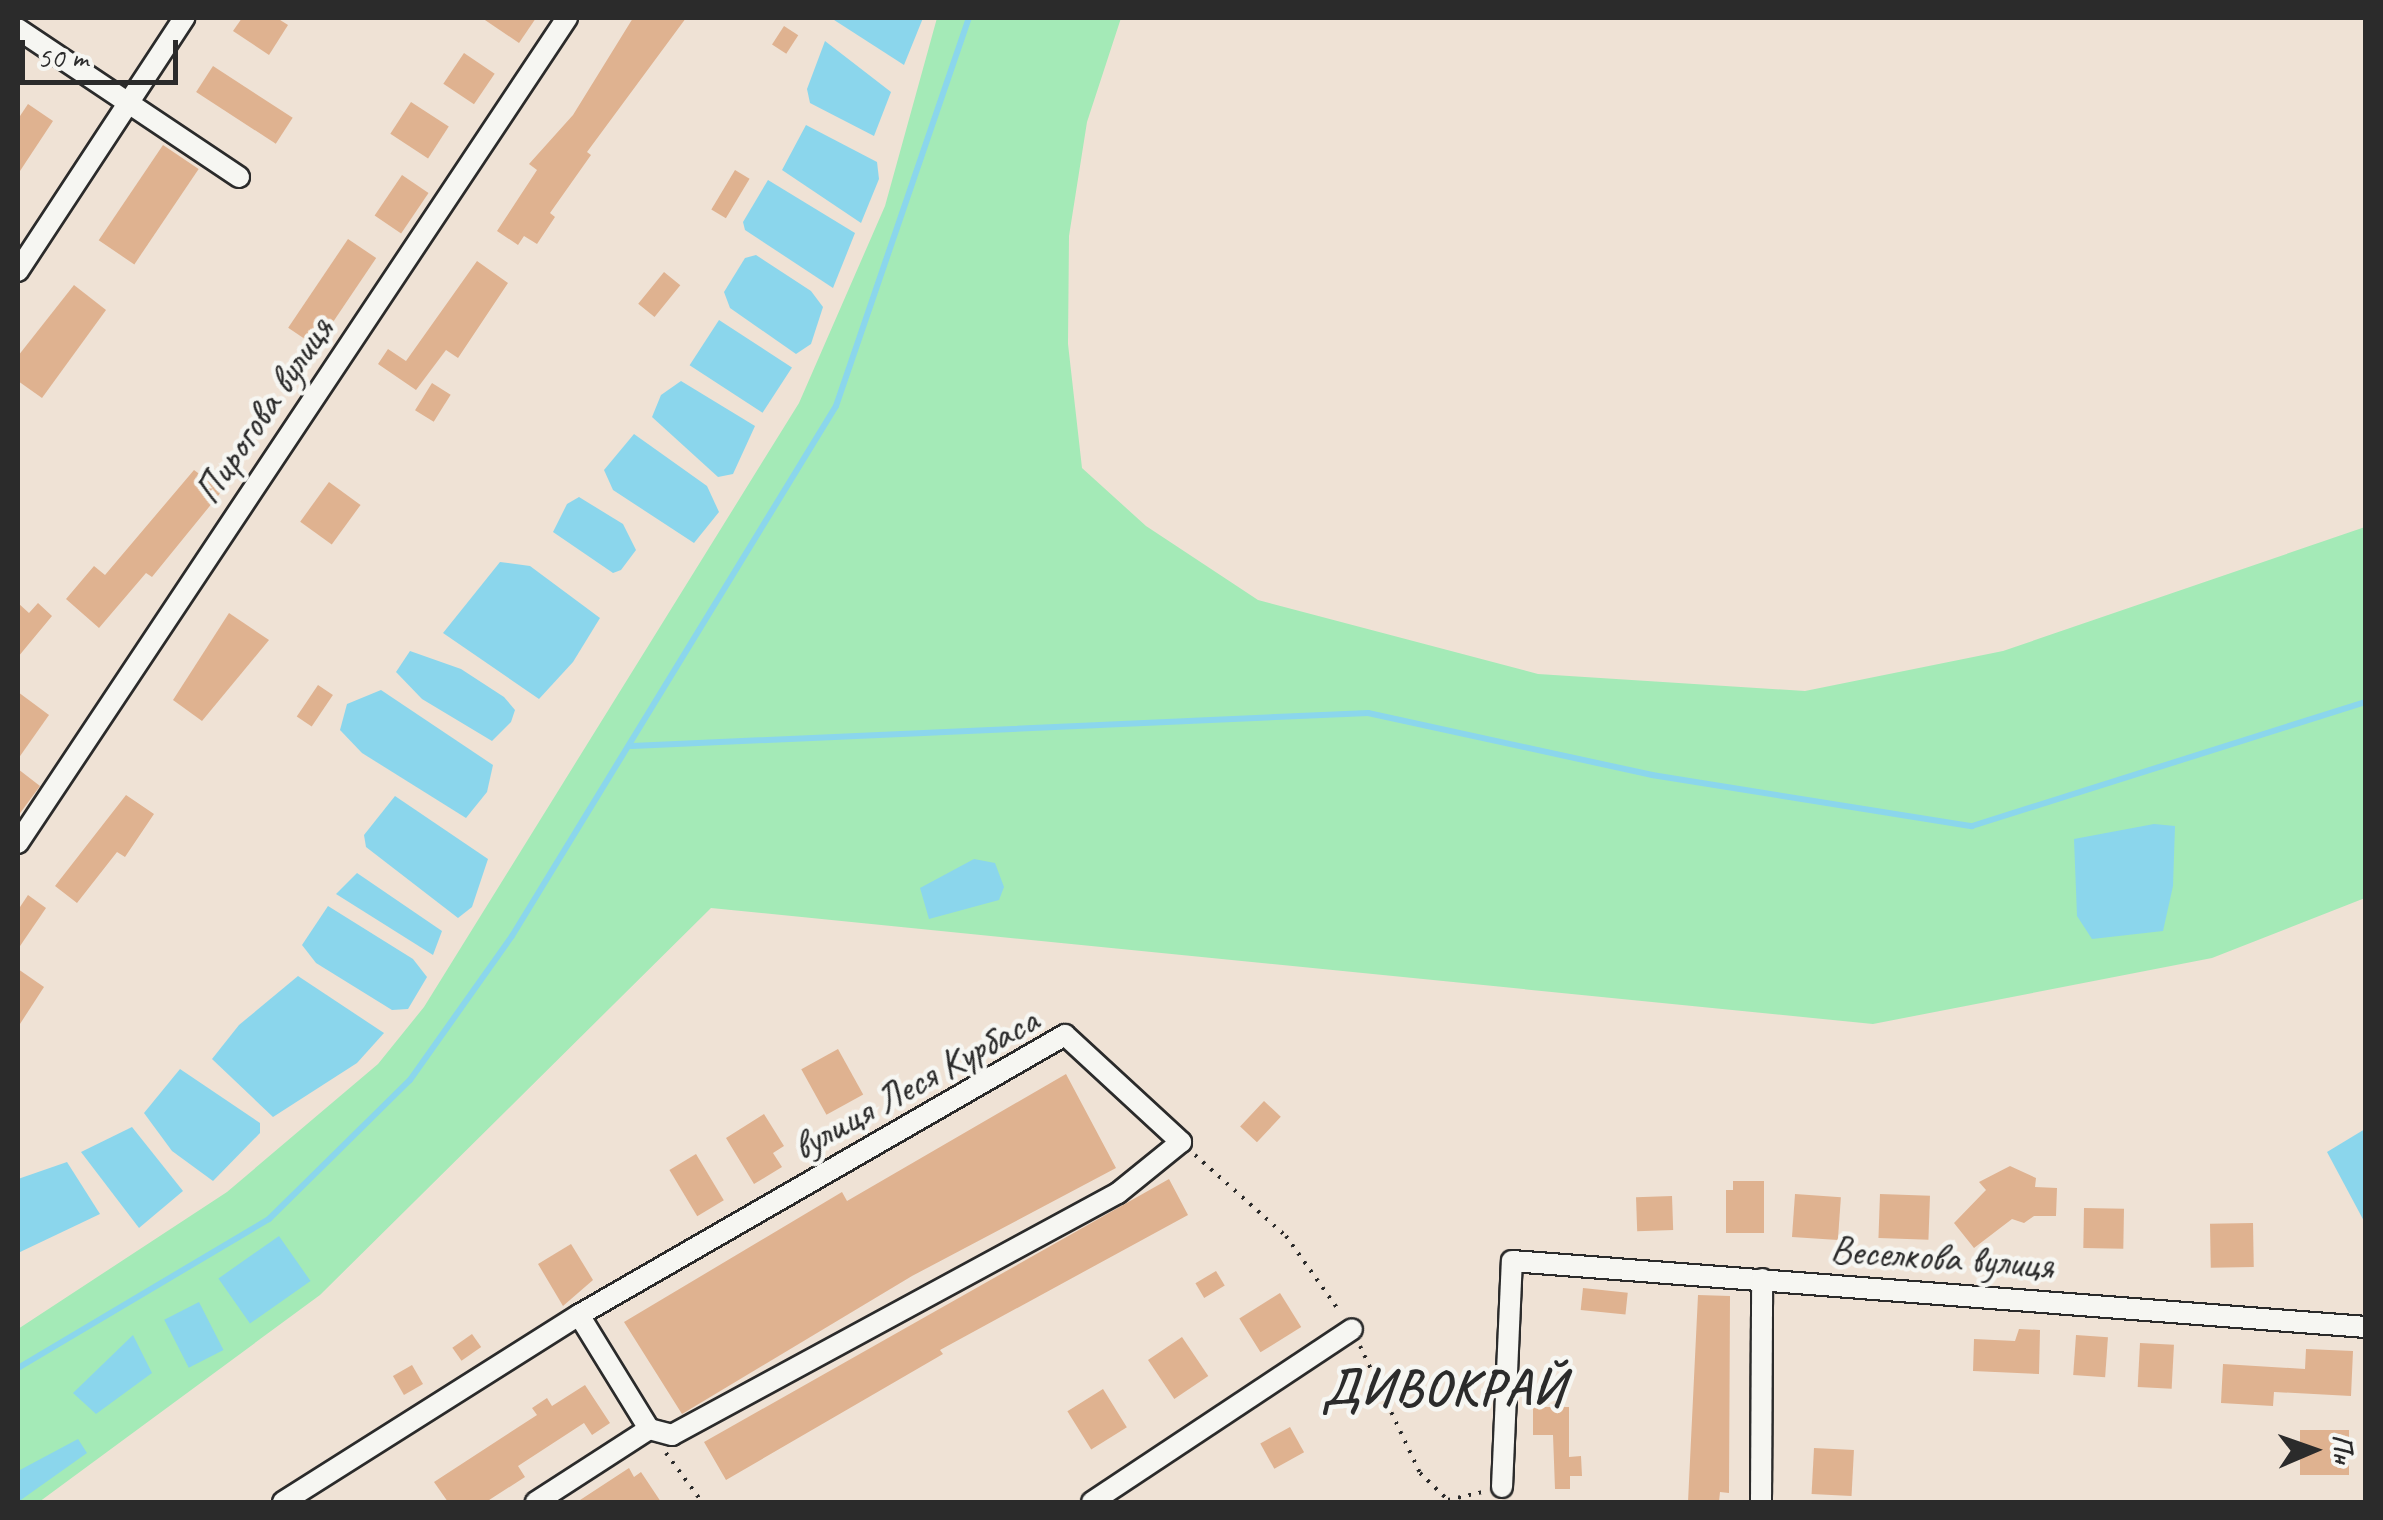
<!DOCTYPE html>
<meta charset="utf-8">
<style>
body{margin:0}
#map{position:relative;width:2383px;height:1520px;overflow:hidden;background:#efe2d5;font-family:Caveat,sans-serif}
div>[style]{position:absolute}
.green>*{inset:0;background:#a4eab7}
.water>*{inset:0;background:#8bd6ec;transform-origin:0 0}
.stream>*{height:6px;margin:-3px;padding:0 3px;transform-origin:3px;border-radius:3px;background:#8bd6ec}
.building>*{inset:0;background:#dfb290;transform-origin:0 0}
.path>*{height:4px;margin-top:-2px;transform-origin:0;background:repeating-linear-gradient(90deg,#2b2b2b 0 2.5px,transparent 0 10.5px)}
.roads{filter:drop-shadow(2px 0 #2b2b2b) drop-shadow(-2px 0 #2b2b2b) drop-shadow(0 2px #2b2b2b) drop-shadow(0 -2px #2b2b2b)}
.minor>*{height:20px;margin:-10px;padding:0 10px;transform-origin:10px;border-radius:10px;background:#f6f6f2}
span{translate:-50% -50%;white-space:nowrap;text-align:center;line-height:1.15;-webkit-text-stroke:9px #f6f6f2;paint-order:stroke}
.street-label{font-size:40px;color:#2b2b2b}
.district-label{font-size:50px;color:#2b2b2b;font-weight:700;letter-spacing:2.5px}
.frame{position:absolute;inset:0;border:20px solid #2b2b2b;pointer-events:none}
.north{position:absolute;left:2263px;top:1400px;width:100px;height:100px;-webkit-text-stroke:8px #f6f6f2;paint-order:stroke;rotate:88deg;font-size:28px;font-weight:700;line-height:40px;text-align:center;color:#2b2b2b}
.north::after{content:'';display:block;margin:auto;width:35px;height:45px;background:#2b2b2b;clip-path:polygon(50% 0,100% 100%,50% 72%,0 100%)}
.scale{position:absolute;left:20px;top:40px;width:158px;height:45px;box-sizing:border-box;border:5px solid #2b2b2b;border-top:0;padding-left:12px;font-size:30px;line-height:35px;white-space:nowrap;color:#2b2b2b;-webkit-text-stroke:8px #f6f6f2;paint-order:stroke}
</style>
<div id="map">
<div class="green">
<div style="clip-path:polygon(937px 18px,1121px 18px,1087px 122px,1069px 236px,1068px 344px,1082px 468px,1146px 526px,1258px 600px,1538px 674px,1805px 691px,2003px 651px,2365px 527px,2365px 898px,2212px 958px,1873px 1024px,711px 908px,320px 1295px,39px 1502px,18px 1502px,18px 1329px,227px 1192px,378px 1064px,424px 1007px,799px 403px,885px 206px)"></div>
</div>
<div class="water">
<div style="clip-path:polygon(831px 18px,923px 18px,904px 65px)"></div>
<div style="clip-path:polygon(825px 41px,891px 92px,874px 136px,810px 103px,807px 89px)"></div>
<div style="clip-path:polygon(806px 125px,877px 162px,879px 179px,861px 223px,782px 170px)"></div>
<div style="clip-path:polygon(768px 180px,855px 233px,833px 288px,745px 230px,743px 222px)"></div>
<div style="clip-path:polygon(756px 255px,811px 291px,823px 307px,811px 344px,796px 354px,730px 308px,724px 292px,745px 258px)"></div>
<div style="left:719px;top:320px;width:87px;height:54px;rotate:33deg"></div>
<div style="clip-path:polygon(681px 381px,755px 426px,733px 474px,718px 477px,652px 417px,661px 395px)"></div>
<div style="clip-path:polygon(634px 434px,707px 486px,719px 512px,694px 543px,613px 490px,604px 470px)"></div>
<div style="clip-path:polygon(579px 497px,623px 524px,636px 550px,621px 570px,613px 573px,553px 532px,567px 504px)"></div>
<div style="clip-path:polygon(500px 562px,530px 566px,600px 618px,573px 662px,539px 699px,443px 633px)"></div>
<div style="clip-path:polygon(410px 651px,461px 669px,504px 697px,515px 710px,511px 722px,492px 741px,422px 699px,396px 672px)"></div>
<div style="clip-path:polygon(381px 690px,493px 765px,487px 792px,466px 818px,362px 753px,340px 730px,347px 704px)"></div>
<div style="clip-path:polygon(395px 796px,488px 859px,472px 907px,458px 918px,366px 847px,364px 835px)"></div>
<div style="clip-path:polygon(2154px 824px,2175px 826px,2173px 886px,2163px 931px,2092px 939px,2077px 916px,2074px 839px)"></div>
<div style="clip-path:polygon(974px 859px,995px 863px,1004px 887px,999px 900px,929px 919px,920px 888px)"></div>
<div style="clip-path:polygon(357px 873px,442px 931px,433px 955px,336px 894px)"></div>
<div style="clip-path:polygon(328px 906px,413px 959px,427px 977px,408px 1009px,392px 1010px,316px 963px,302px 945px)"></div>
<div style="clip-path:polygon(298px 976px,384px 1033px,357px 1063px,273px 1117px,212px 1059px,239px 1025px)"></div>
<div style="clip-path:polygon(180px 1069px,260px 1123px,260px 1133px,213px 1181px,172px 1151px,144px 1113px)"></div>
<div style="clip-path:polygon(132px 1127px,183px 1191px,139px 1228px,81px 1152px)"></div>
<div style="clip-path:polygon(2365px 1129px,2365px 1223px,2327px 1152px)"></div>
<div style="clip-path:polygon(67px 1162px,100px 1214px,18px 1253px,18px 1179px)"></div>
<div style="left:279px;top:1236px;width:55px;height:74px;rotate:55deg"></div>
<div style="left:199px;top:1302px;width:54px;height:39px;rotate:63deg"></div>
<div style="clip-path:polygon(133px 1335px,152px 1373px,96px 1414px,73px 1393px)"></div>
<div style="clip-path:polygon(78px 1439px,87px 1453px,18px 1502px,18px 1471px)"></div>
</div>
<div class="stream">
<div style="left:632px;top:746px;width:737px;rotate:-2.57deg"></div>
<div style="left:1368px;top:713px;width:291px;rotate:12.3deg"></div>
<div style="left:1652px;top:775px;width:324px;rotate:9.1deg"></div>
<div style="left:1972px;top:826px;width:413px;rotate:-17.5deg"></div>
<div style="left:18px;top:1368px;width:292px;rotate:-30.7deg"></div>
<div style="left:269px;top:1219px;width:198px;rotate:-44.6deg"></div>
<div style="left:410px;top:1080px;width:176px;rotate:-54.7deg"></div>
<div style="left:512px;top:936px;width:621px;rotate:-58.56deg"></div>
<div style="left:836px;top:406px;width:410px;rotate:-71.1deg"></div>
</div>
<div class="building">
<div style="clip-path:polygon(242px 18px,277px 18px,288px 25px,269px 55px,233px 31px)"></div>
<div style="clip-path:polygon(482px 18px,536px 18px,519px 43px)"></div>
<div style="clip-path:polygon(633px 18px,686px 18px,587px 152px,591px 155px,550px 213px,555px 217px,537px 244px,524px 236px,518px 245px,497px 231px,537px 170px,529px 164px,573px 115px)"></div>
<div style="left:784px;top:26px;width:17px;height:22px;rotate:33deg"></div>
<div style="left:464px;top:53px;width:37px;height:37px;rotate:34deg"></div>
<div style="left:213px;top:66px;width:95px;height:31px;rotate:33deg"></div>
<div style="left:411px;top:102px;width:45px;height:38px;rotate:33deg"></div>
<div style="clip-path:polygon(28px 104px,53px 121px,18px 174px,18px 119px)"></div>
<div style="left:163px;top:145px;width:43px;height:115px;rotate:34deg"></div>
<div style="left:735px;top:170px;width:17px;height:46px;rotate:31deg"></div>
<div style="left:402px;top:175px;width:32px;height:49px;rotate:34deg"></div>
<div style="left:348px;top:239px;width:34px;height:107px;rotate:34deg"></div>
<div style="clip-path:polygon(477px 261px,508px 283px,458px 358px,446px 350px,416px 390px,378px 364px,388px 349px,406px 361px)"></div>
<div style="left:664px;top:272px;width:21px;height:41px;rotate:39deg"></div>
<div style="clip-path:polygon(74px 285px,106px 310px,42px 398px,18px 381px,18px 356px)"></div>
<div style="left:432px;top:383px;width:22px;height:32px;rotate:32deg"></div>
<div style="clip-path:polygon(194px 470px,222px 491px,152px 577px,146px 573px,99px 628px,66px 599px,94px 566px,105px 575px)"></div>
<div style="left:329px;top:482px;width:39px;height:49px;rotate:36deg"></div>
<div style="clip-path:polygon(18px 603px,29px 613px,38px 603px,52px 616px,18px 657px)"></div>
<div style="clip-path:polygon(229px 613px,269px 640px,202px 721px,173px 700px)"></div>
<div style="left:318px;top:685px;width:18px;height:38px;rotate:34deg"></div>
<div style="clip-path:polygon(18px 692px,49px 715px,18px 759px)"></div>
<div style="clip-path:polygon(18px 769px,40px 786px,18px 816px)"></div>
<div style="clip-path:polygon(126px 795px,154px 814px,125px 857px,117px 852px,77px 903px,55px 886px)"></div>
<div style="clip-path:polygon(28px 895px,46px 908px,18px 949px,18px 910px)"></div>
<div style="clip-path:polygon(18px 969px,44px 987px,18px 1027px)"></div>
<div style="left:838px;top:1049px;width:52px;height:42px;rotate:61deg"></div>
<div style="clip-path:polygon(1066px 1074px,1116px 1168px,912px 1276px,682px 1414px,624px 1322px,842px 1192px,847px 1201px)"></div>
<div style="left:1264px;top:1101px;width:23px;height:35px;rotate:43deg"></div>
<div style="clip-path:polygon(764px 1114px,784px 1146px,773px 1153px,782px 1167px,754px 1184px,726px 1138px)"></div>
<div style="left:696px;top:1154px;width:54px;height:31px;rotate:59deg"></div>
<div style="clip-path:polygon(2010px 1166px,2036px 1178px,2035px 1187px,2057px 1188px,2056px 1216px,2034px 1216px,2024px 1223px,2012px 1219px,1974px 1248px,1954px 1223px,1986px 1190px,1979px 1182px)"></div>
<div style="clip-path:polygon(1169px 1179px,1188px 1215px,940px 1350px,943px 1354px,726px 1480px,704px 1442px)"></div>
<div style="clip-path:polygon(1733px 1181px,1764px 1181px,1764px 1233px,1726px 1233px,1726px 1190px,1733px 1190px)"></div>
<div style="left:1795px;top:1194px;width:46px;height:43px;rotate:4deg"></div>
<div style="left:1880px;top:1194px;width:50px;height:44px;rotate:2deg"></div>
<div style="left:1672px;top:1196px;width:34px;height:36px;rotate:88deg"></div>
<div style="left:2084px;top:1208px;width:40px;height:40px;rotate:1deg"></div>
<div style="left:2253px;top:1223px;width:44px;height:43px;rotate:89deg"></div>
<div style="clip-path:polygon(571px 1244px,593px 1280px,563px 1306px,538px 1264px)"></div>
<div style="left:1216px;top:1271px;width:17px;height:24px;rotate:59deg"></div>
<div style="left:1583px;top:1288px;width:45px;height:22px;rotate:6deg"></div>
<div style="left:1280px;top:1293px;width:40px;height:48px;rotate:58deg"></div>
<div style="clip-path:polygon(1698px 1295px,1730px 1296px,1729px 1493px,1720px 1492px,1719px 1502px,1688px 1502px)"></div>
<div style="clip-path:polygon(2019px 1329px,2040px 1330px,2039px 1374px,1973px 1371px,1974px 1339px,2015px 1341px)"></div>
<div style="left:472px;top:1334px;width:16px;height:24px;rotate:55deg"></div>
<div style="left:2076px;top:1335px;width:32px;height:40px;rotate:4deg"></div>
<div style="left:1182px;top:1337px;width:47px;height:41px;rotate:56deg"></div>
<div style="left:2140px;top:1343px;width:34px;height:44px;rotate:3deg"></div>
<div style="clip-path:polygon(2306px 1349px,2353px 1351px,2351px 1396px,2274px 1392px,2273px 1406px,2221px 1403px,2223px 1364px,2305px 1369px)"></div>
<div style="left:412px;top:1365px;width:22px;height:22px;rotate:60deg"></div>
<div style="clip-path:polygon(585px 1385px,610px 1423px,592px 1435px,584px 1423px,518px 1466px,525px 1477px,486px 1502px,448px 1502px,434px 1482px,537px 1415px,532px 1408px,547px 1398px,552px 1406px)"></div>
<div style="left:1103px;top:1389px;width:45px;height:42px;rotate:58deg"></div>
<div style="clip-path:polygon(1533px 1407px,1569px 1407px,1569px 1457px,1581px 1456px,1582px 1476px,1570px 1476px,1570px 1489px,1555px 1489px,1553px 1435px,1533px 1435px)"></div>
<div style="left:1290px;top:1427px;width:29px;height:34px;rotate:61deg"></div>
<div style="left:2300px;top:1430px;width:49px;height:45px"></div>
<div style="left:1814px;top:1448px;width:40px;height:46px;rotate:3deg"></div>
<div style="clip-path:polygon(629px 1468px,634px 1477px,641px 1472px,661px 1502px,577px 1502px)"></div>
</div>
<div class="path">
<div style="left:1195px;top:1155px;width:122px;rotate:41.7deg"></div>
<div style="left:1286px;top:1236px;width:93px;rotate:54.6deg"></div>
<div style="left:1360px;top:1346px;width:140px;rotate:64.7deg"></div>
<div style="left:1420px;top:1473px;width:39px;rotate:44deg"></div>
<div style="left:1448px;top:1500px;width:36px;rotate:-13deg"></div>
<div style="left:666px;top:1453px;width:61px;rotate:53.7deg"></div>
</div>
<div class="roads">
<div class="minor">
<div style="left:18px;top:29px;width:266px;rotate:33.8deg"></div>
<div style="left:18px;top:271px;width:303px;rotate:-56.7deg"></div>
<div style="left:18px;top:843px;width:991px;rotate:-56.36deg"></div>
<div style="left:579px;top:1315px;width:134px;rotate:58.4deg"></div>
<div style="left:1502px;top:1487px;width:226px;rotate:-87.5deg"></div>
<div style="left:1512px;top:1261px;width:857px;rotate:4.42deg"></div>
<div style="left:283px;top:1502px;width:350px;rotate:-32.3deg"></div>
<div style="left:579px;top:1315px;width:561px;rotate:-29.95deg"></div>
<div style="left:1065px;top:1035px;width:158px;rotate:42.7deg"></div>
<div style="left:1181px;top:1142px;width:81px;rotate:141deg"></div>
<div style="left:1118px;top:1193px;width:507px;rotate:151.52deg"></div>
<div style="left:672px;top:1435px;width:24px;rotate:-165deg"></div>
<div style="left:649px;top:1429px;width:135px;rotate:147.1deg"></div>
<div style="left:1092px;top:1502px;width:312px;rotate:-33.6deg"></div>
<div style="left:1761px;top:1502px;width:223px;rotate:-89.7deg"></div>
</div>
</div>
<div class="street-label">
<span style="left:263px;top:410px;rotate:-56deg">Пирогова вулиця</span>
<span style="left:915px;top:1083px;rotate:-29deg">вулиця Леся Курбаса</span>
<span style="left:1942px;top:1257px;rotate:4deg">Веселкова вулиця</span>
</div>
<div class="district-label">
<span style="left:1444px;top:1388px">ДИВОКРАЙ</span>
</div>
<div class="frame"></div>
<div class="north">Пн</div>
<div class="scale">50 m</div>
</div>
